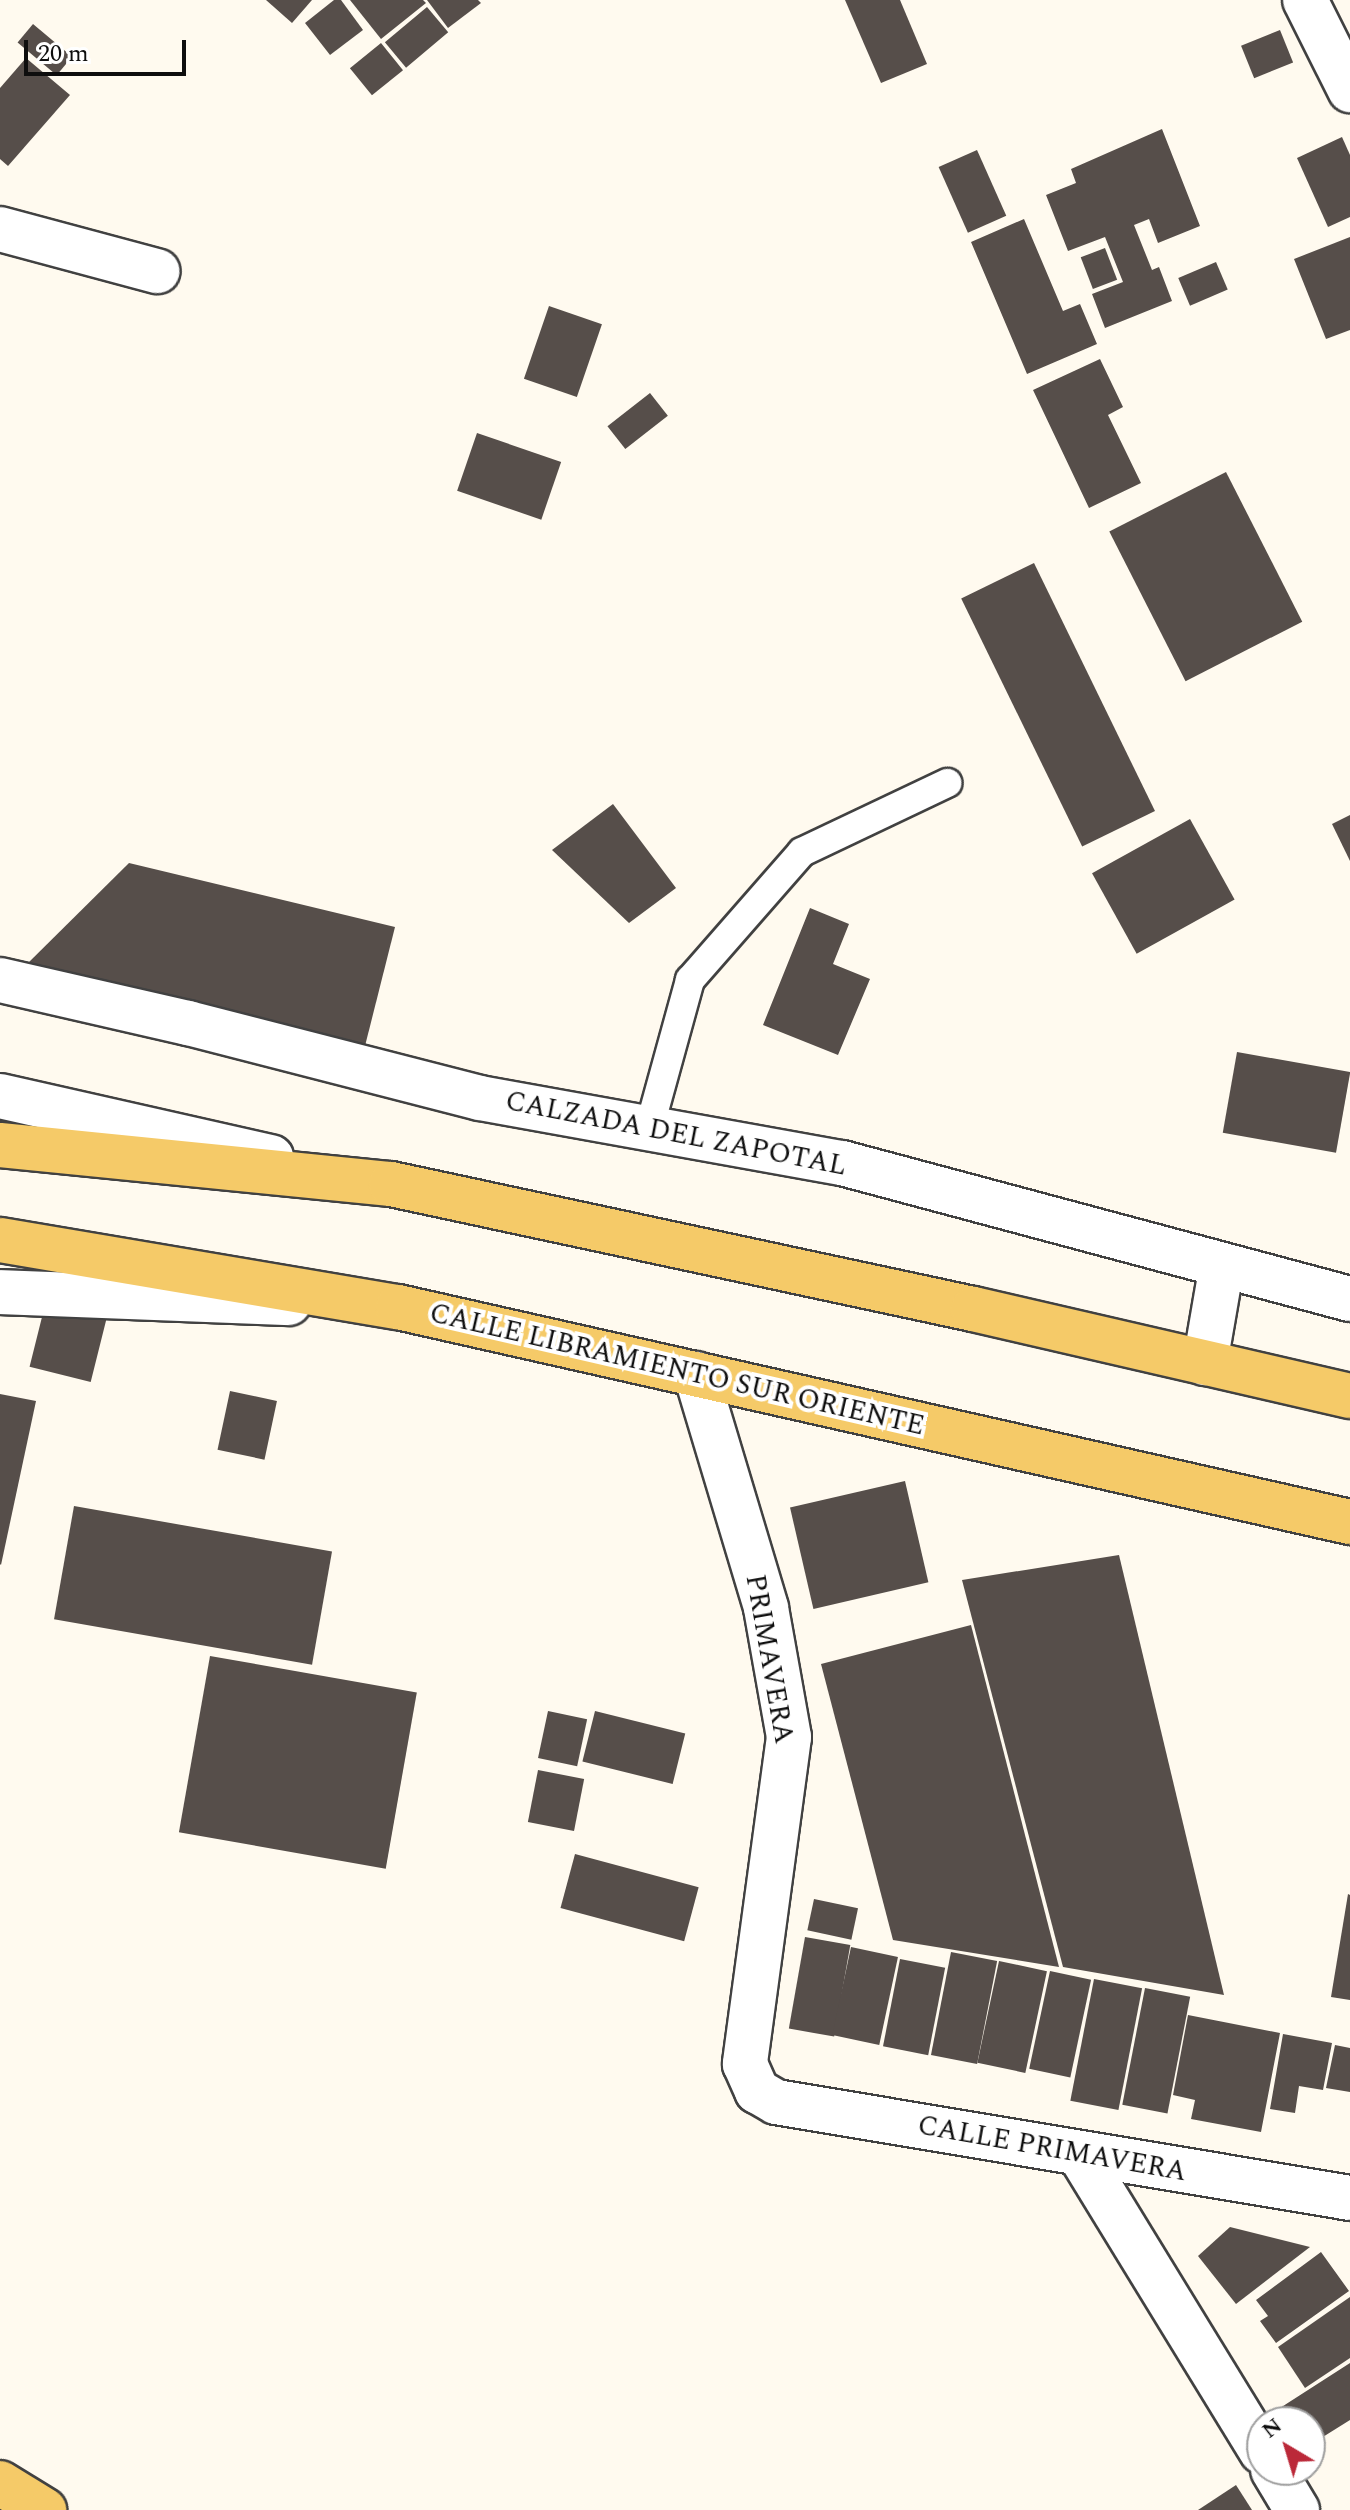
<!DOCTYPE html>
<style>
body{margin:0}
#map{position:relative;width:1350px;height:2510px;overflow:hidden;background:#fffaef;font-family:Spectral,serif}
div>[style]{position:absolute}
.building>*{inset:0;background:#564e4a;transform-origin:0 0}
.roads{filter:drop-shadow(2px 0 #414141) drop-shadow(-2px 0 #414141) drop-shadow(0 2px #414141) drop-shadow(0 -2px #414141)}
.service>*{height:28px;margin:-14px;padding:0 14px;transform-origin:14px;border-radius:14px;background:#fff}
.minor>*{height:44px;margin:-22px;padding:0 22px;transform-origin:22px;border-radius:22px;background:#fff}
.tertiary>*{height:44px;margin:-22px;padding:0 22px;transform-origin:22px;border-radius:22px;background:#fff}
.primary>*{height:44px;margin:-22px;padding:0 22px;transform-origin:22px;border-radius:22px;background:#f5ca68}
span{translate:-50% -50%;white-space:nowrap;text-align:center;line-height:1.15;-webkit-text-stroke:8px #fff;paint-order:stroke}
.street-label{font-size:28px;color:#0e0e0e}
.north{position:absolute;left:1246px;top:2406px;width:80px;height:80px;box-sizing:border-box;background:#fff;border:2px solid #9f9f9f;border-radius:50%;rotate:322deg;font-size:22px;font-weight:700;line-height:32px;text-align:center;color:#0e0e0e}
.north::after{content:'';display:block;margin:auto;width:28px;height:36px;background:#bb2939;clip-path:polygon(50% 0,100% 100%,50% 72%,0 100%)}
.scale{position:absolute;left:24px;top:40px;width:162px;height:36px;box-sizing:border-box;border:4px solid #0e0e0e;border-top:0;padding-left:10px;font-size:24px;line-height:28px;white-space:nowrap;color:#0e0e0e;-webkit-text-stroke:6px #fff;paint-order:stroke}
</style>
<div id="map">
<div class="building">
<div style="clip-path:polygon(266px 0,312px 0,292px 23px)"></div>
<div style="clip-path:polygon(334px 0,341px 0,363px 30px,330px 55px,305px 23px)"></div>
<div style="clip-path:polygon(350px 0,423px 0,426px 3px,381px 39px)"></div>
<div style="clip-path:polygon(427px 0,478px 0,481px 3px,448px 28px)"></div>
<div style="clip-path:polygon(845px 0,900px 0,927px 64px,881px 83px)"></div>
<div style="left:427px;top:7px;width:33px;height:55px;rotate:50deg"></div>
<div style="left:33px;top:24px;width:51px;height:24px;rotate:40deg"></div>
<div style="left:1280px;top:30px;width:35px;height:42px;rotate:68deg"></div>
<div style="left:381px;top:43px;width:35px;height:40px;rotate:51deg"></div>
<div style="clip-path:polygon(26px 58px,70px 95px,8px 166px,0 159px,0 88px)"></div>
<div style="clip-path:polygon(1162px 129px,1200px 226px,1158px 243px,1149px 219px,1134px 225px,1152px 270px,1159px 267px,1172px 301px,1105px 328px,1092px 294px,1123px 282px,1105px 237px,1068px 251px,1046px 195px,1076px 183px,1071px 169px)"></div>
<div style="clip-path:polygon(1342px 137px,1350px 155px,1350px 217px,1328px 227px,1297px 158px)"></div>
<div style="left:977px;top:150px;width:72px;height:42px;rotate:66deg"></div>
<div style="clip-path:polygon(1024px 219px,1063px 311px,1080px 304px,1097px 344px,1027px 374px,971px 242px)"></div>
<div style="clip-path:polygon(1350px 237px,1350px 330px,1326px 339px,1294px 259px)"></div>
<div style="left:1105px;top:248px;width:34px;height:26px;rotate:69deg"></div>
<div style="left:1216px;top:262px;width:30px;height:41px;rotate:67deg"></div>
<div style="left:549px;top:306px;width:56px;height:77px;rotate:19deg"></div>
<div style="clip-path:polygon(1100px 359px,1123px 407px,1108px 415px,1141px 483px,1089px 508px,1033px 390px)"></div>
<div style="left:650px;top:393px;width:29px;height:54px;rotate:52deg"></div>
<div style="left:477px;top:433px;width:89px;height:61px;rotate:19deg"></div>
<div style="left:1226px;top:472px;width:168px;height:131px;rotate:63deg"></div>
<div style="left:1034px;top:563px;width:276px;height:81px;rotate:64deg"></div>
<div style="clip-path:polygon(613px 804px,676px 888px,629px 923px,552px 850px)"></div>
<div style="clip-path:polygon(1350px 815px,1350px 861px,1332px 824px)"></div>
<div style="left:1190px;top:819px;width:92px;height:112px;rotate:61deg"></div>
<div style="clip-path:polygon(129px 863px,395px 927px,364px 1050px,24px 967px)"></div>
<div style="clip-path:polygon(810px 908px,849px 924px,833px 964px,870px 979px,838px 1055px,763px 1025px)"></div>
<div style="left:1237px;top:1052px;width:115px;height:82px;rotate:10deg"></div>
<div style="left:47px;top:1297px;width:63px;height:72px;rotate:14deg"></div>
<div style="left:230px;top:1391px;width:48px;height:60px;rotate:12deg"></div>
<div style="clip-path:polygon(0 1394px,36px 1401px,1px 1565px,0 1564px)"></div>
<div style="left:905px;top:1481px;width:104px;height:118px;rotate:77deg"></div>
<div style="left:74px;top:1506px;width:262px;height:115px;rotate:10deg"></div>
<div style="clip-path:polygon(1119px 1555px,1224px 1995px,1063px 1967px,962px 1580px)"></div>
<div style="clip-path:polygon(971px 1625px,1059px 1967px,893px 1940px,821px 1664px)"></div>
<div style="left:210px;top:1656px;width:210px;height:179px;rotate:10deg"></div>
<div style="left:548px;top:1711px;width:40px;height:48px;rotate:12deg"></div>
<div style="left:595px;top:1711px;width:93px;height:52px;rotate:14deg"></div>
<div style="left:538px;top:1770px;width:47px;height:53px;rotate:11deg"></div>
<div style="left:575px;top:1854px;width:128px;height:56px;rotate:15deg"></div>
<div style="clip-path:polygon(1348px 1894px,1350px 1895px,1350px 2000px,1331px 1997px)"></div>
<div style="left:814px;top:1899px;width:45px;height:32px;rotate:12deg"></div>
<div style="left:805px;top:1937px;width:46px;height:93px;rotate:10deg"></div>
<div style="left:851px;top:1947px;width:48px;height:90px;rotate:12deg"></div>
<div style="left:951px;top:1952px;width:47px;height:105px;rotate:11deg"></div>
<div style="left:900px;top:1959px;width:46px;height:89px;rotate:11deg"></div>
<div style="left:999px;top:1961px;width:49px;height:104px;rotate:12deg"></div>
<div style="left:1050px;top:1971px;width:42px;height:100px;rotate:12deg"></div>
<div style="left:1094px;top:1979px;width:49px;height:124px;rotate:11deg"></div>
<div style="left:1145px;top:1988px;width:46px;height:119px;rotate:11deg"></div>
<div style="clip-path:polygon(1188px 2015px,1280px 2033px,1261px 2132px,1191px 2119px,1195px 2100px,1173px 2095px)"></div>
<div style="clip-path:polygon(1283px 2034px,1332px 2043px,1323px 2090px,1299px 2086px,1295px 2113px,1270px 2109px)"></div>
<div style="clip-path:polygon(1335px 2045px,1350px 2048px,1350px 2092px,1326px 2088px)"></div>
<div style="clip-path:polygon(1230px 2227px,1310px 2247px,1236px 2304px,1198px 2256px)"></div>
<div style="clip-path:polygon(1321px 2252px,1349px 2291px,1276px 2343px,1260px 2321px,1268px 2316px,1256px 2300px)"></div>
<div style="clip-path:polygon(1350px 2297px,1350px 2358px,1305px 2388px,1278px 2347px)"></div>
<div style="clip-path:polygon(1350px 2363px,1350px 2420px,1310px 2445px,1310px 2422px,1289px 2422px,1280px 2408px)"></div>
<div style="clip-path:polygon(1236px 2485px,1252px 2510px,1198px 2510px)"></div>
</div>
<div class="roads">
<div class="service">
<div style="left:649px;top:1129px;width:155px;rotate:-74.6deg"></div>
<div style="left:690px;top:980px;width:170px;rotate:-48.8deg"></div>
<div style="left:802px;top:852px;width:161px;rotate:-25.4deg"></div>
</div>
<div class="minor">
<div style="left:1305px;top:0;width:101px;rotate:63.4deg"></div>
<div style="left:0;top:229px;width:163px;rotate:15deg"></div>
<div style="left:0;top:980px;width:193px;rotate:12.9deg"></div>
<div style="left:188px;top:1023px;width:301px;rotate:14.4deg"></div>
<div style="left:480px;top:1098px;width:368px;rotate:10.2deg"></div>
<div style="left:842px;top:1163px;width:526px;rotate:14.99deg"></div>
<div style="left:1205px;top:1363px;width:99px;rotate:-80.2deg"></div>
<div style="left:696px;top:1374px;width:244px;rotate:73.3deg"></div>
<div style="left:766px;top:1608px;width:131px;rotate:79.9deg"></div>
<div style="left:789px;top:1737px;width:330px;rotate:97.7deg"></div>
<div style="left:745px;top:2064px;width:30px;rotate:66deg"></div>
<div style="left:757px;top:2091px;width:22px;rotate:30deg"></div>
<div style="left:776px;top:2102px;width:582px;rotate:9.49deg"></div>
<div style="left:1080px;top:2155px;width:348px;rotate:58.5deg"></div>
<div style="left:1273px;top:2470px;width:47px;rotate:59deg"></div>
</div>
<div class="tertiary">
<div style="left:0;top:1096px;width:278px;rotate:12.7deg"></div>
<div style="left:0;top:1292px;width:289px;rotate:2.2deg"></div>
</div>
<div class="primary">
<div style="left:0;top:1145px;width:393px;rotate:5.7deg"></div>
<div style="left:391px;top:1184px;width:595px;rotate:12.12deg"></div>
<div style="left:973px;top:1309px;width:387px;rotate:13deg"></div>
<div style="left:0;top:1240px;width:404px;rotate:9.6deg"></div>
<div style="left:398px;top:1307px;width:976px;rotate:12.73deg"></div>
<div style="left:0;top:2483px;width:52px;rotate:31.5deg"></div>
</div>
</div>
<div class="street-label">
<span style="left:676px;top:1134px;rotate:11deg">CALZADA DEL ZAPOTAL</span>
<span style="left:677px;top:1370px;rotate:13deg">CALLE LIBRAMIENTO SUR ORIENTE</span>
<span style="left:769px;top:1659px;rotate:80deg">PRIMAVERA</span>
<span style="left:1052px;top:2149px;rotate:10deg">CALLE PRIMAVERA</span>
</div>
<div class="north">N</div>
<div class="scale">20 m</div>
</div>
